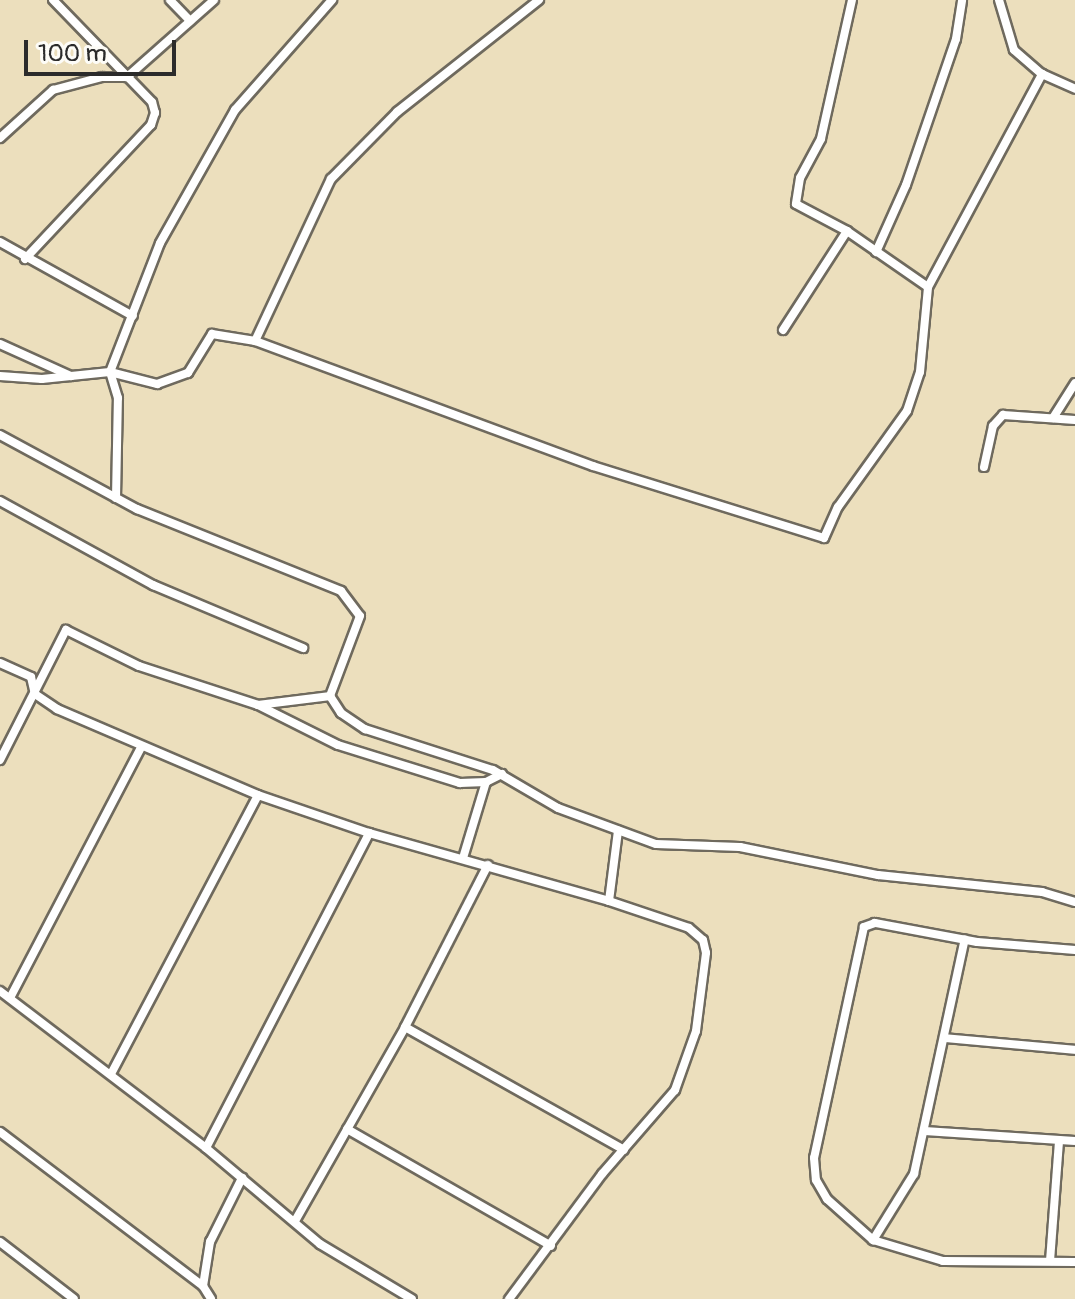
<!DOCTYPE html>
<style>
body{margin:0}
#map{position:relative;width:1075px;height:1299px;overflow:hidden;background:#ecdfbd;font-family:Pangolin,sans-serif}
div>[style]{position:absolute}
.roads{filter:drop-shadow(2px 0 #6f6a5e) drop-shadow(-2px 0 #6f6a5e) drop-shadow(0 2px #6f6a5e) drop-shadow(0 -2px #6f6a5e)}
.minor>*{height:8px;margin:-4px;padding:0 4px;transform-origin:4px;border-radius:4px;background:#fff}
span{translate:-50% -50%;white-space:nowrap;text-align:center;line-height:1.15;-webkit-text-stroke:6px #fdfcf7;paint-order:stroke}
.scale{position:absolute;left:24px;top:40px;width:152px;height:36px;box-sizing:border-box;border:4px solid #2b2b2b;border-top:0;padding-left:10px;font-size:24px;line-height:28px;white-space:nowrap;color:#2b2b2b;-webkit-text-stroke:6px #fdfcf7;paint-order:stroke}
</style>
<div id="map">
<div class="roads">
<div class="minor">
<div style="left:170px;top:0;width:29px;rotate:46deg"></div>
<div style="left:852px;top:0;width:142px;rotate:102.6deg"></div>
<div style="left:821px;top:139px;width:44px;rotate:118.3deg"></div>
<div style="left:800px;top:178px;width:26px;rotate:99deg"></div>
<div style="left:796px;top:204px;width:58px;rotate:27.9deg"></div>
<div style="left:847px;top:231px;width:98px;rotate:34.7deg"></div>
<div style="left:928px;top:287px;width:242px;rotate:-61.8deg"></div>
<div style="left:999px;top:0;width:52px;rotate:73.3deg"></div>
<div style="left:1014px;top:50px;width:37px;rotate:41deg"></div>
<div style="left:1042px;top:74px;width:36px;rotate:24deg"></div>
<div style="left:0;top:138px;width:72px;rotate:-42.2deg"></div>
<div style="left:53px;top:90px;width:51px;rotate:-14.9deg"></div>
<div style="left:102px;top:77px;width:25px"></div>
<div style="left:127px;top:77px;width:116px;rotate:-41.5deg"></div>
<div style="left:0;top:242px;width:152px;rotate:29.1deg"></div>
<div style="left:876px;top:252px;width:73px;rotate:-65.9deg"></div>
<div style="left:906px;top:185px;width:154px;rotate:-71.1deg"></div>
<div style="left:956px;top:39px;width:39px;rotate:-81deg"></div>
<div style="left:25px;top:259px;width:184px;rotate:-46.8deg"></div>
<div style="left:151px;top:125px;width:13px;rotate:-72deg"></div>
<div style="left:155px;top:113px;width:11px;rotate:-105deg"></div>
<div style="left:152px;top:102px;width:142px;rotate:-134.1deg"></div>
<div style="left:783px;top:330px;width:118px;rotate:-57.1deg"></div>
<div style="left:255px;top:341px;width:360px;rotate:20.3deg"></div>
<div style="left:593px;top:466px;width:242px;rotate:17.3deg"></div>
<div style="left:824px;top:538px;width:34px;rotate:-66deg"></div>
<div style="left:838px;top:507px;width:118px;rotate:-54.3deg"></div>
<div style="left:907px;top:411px;width:41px;rotate:-71.6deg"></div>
<div style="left:920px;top:372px;width:85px;rotate:-84.6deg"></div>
<div style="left:0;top:344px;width:78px;rotate:24.3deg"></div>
<div style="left:0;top:376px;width:42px;rotate:4.1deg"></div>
<div style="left:42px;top:379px;width:68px;rotate:-5.9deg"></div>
<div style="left:110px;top:372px;width:49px;rotate:14.3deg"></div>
<div style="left:157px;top:384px;width:33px;rotate:-20deg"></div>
<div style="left:188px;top:373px;width:46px;rotate:-58.4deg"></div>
<div style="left:212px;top:334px;width:44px;rotate:9.2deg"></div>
<div style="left:255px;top:341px;width:179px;rotate:-64.9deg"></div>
<div style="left:331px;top:179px;width:94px;rotate:-45.4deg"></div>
<div style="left:397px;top:112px;width:181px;rotate:-38.3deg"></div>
<div style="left:1053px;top:418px;width:41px;rotate:-57.8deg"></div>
<div style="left:0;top:435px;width:156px;rotate:28.4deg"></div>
<div style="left:137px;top:509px;width:220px;rotate:21.9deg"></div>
<div style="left:341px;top:591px;width:31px;rotate:53deg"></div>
<div style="left:360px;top:616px;width:85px;rotate:110.6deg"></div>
<div style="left:330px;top:696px;width:20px;rotate:57deg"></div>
<div style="left:341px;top:713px;width:29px;rotate:34deg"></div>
<div style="left:365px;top:729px;width:134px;rotate:17.8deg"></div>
<div style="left:493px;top:770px;width:75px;rotate:30.3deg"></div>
<div style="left:558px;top:808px;width:104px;rotate:20.2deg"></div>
<div style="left:656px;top:844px;width:84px;rotate:2deg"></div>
<div style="left:740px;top:847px;width:141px;rotate:11.5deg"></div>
<div style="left:878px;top:875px;width:165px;rotate:5.9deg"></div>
<div style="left:1042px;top:892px;width:34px;rotate:17deg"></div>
<div style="left:984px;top:467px;width:42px;rotate:-77.6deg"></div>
<div style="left:993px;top:426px;width:15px;rotate:-48deg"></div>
<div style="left:1003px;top:415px;width:72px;rotate:4deg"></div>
<div style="left:116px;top:498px;width:100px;rotate:-88.9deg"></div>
<div style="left:118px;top:398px;width:27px;rotate:-107deg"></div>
<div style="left:110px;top:372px;width:138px;rotate:-68.8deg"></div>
<div style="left:160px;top:243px;width:153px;rotate:-60.6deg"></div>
<div style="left:235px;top:110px;width:147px;rotate:-48.6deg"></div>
<div style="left:0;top:501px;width:175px;rotate:28.8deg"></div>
<div style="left:153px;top:585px;width:163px;rotate:22.8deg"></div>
<div style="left:0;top:663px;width:34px;rotate:24deg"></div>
<div style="left:31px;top:677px;width:17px;rotate:77deg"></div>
<div style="left:35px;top:694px;width:27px;rotate:34deg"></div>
<div style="left:57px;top:709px;width:219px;rotate:23.2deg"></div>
<div style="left:258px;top:795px;width:117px;rotate:18.9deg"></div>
<div style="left:369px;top:833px;width:249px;rotate:15.8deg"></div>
<div style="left:609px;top:901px;width:84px;rotate:18.6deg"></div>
<div style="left:689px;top:928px;width:18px;rotate:41deg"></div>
<div style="left:703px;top:940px;width:13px;rotate:77deg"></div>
<div style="left:706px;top:953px;width:79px;rotate:97.3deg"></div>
<div style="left:696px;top:1031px;width:63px;rotate:109.6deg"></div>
<div style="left:675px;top:1090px;width:111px;rotate:131deg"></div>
<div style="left:602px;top:1174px;width:156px;rotate:126.6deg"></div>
<div style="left:258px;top:705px;width:73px;rotate:-7.1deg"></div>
<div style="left:0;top:760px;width:146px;rotate:-63.1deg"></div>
<div style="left:66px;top:630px;width:81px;rotate:26.3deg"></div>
<div style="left:139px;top:666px;width:125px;rotate:18.1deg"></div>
<div style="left:258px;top:705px;width:89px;rotate:26.6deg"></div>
<div style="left:338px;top:745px;width:128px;rotate:17.3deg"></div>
<div style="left:460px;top:783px;width:26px;rotate:-2deg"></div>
<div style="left:486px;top:782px;width:18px;rotate:-27deg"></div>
<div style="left:463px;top:858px;width:79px;rotate:-73.2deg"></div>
<div style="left:609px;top:901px;width:71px;rotate:-82.7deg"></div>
<div style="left:1075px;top:950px;width:98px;rotate:-175.3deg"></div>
<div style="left:977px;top:942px;width:104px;rotate:-169.4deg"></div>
<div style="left:875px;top:923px;width:12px;rotate:160deg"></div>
<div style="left:864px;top:927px;width:236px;rotate:102.2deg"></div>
<div style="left:814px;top:1158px;width:22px;rotate:85deg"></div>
<div style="left:816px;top:1180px;width:22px;rotate:60deg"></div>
<div style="left:827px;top:1199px;width:62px;rotate:41.7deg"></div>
<div style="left:873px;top:1240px;width:73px;rotate:16.7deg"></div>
<div style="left:943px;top:1261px;width:132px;rotate:0.4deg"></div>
<div style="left:0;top:991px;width:259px;rotate:37.3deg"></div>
<div style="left:206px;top:1148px;width:149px;rotate:40.1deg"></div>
<div style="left:320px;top:1244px;width:107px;rotate:30.9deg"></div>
<div style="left:10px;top:998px;width:284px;rotate:-62.4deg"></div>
<div style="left:405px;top:1027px;width:251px;rotate:29.3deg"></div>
<div style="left:944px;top:1038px;width:132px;rotate:5.2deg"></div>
<div style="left:111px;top:1074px;width:315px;rotate:-62.2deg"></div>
<div style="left:347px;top:1129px;width:235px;rotate:29.8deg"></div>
<div style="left:925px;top:1131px;width:150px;rotate:3.8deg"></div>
<div style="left:0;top:1132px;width:255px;rotate:37.2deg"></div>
<div style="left:203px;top:1286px;width:15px;rotate:58deg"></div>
<div style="left:206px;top:1148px;width:355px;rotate:-62.6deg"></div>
<div style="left:295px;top:1221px;width:223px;rotate:-60.4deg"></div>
<div style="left:405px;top:1027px;width:182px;rotate:-62.9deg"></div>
<div style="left:873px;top:1240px;width:78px;rotate:-58.2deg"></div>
<div style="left:914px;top:1174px;width:240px;rotate:-77.8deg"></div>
<div style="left:0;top:1242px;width:93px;rotate:37.6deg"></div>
<div style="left:1050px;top:1261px;width:121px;rotate:-85.7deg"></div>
<div style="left:203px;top:1286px;width:45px;rotate:-81deg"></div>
<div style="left:210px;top:1242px;width:72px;rotate:-63.4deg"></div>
</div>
</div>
<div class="scale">100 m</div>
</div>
